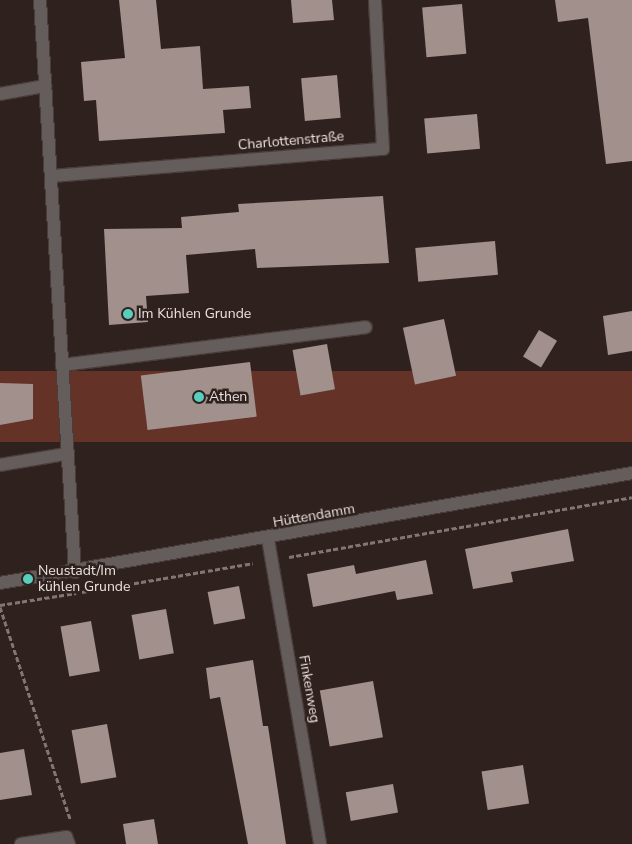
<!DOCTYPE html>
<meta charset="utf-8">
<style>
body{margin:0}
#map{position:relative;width:632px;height:844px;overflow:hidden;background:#2f221e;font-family:"Nunito Sans",sans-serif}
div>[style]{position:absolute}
.green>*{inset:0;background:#643227;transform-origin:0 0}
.building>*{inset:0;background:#a1908c;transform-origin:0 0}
.path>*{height:3px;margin-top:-1.5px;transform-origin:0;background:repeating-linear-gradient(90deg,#827673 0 5px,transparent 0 7.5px)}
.roads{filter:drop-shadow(1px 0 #493d39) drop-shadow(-1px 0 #493d39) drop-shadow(0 1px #493d39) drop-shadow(0 -1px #493d39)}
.minor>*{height:12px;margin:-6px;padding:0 6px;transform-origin:6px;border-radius:6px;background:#645d5b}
.dots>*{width:14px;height:14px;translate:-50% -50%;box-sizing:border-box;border:2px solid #2f221e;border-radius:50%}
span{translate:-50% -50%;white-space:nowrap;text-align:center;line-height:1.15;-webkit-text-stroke:5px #2f221e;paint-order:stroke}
.street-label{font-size:14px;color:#ece2e0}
.poi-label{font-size:14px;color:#ece2e0}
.left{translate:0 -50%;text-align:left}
</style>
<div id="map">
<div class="green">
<div style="left:632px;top:371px;width:71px;height:641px;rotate:90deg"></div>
</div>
<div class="building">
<div style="clip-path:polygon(119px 0,156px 0,161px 49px,200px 46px,203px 89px,249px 86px,251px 108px,223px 110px,225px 133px,99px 141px,96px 100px,84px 101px,81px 62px,125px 58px)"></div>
<div style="clip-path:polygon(291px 0,332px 0,334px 20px,293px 23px)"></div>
<div style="clip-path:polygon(555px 0,632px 0,632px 161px,606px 164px,588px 18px,558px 22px)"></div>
<div style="left:462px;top:4px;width:50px;height:40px;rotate:85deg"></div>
<div style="left:337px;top:75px;width:43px;height:36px;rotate:85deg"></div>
<div style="left:477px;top:114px;width:35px;height:53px;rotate:85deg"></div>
<div style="clip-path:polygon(383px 196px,389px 263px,257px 268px,255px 249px,186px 255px,189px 293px,146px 296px,148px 322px,109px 325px,104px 229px,182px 228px,181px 217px,239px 212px,238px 204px)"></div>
<div style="left:495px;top:241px;width:34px;height:80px;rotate:85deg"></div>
<div style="clip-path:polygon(632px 311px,632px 351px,608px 355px,603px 316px)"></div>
<div style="left:444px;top:319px;width:58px;height:42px;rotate:78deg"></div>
<div style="left:539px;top:330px;width:21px;height:31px;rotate:31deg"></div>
<div style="left:327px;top:344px;width:46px;height:35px;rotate:80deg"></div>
<div style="left:250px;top:362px;width:55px;height:110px;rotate:83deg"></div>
<div style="clip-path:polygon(0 383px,33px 384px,33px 419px,0 425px)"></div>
<div style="clip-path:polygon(568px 529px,574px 561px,511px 572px,513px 582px,473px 589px,465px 549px)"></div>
<div style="clip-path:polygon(426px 560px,433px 594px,397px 600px,395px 591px,313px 607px,307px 574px,354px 565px,356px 574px)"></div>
<div style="left:239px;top:586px;width:33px;height:32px;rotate:79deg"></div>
<div style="left:166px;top:609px;width:45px;height:35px;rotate:80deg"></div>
<div style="left:91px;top:621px;width:51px;height:31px;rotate:80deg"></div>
<div style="clip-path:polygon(253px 660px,263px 726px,268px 726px,286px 844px,248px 844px,220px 697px,210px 699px,206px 668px)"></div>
<div style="left:373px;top:681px;width:57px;height:54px;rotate:80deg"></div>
<div style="left:107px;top:724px;width:54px;height:36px;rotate:80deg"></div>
<div style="clip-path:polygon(24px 749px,32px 795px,0 800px,0 753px)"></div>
<div style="left:523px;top:765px;width:39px;height:42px;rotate:81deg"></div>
<div style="left:393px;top:784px;width:29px;height:48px;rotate:80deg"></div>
<div style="clip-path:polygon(154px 819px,158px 844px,126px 844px,123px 824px)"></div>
</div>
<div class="path">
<div style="left:289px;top:557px;width:348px;rotate:-9.9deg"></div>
<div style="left:82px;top:592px;width:173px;rotate:-9.6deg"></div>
<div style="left:0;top:605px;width:77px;rotate:-9deg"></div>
<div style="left:0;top:607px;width:223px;rotate:71.7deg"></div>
</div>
<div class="roads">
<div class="minor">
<div style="left:40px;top:0;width:573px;rotate:86.5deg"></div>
<div style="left:0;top:94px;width:46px;rotate:-10.1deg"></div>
<div style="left:52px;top:176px;width:332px;rotate:-4.7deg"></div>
<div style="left:383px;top:149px;width:149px;rotate:-93.1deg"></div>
<div style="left:62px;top:365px;width:306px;rotate:-7.1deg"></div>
<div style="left:0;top:465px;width:67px;rotate:-9.5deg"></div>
<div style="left:268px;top:539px;width:309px;rotate:80.3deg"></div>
<div style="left:0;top:583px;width:642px;rotate:-9.87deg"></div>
<div style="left:21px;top:844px;width:46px;rotate:-8.8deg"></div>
<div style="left:66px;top:837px;width:8px;rotate:67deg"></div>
</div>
</div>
<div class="dots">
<div style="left:128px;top:314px;background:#58cebf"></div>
<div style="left:199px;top:397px;background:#58cebf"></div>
<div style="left:28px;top:579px;background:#58cebf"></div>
</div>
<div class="street-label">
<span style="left:291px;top:141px;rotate:-5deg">Charlottenstraße</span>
<span style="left:314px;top:516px;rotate:-10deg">Hüttendamm</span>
<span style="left:309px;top:689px;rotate:80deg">Finkenweg</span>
</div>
<div class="poi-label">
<span class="left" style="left:138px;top:314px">Im Kühlen Grunde</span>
<span class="left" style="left:209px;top:397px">Athen</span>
<span class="left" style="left:38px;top:579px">Neustadt/Im<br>kühlen Grunde</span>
</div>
</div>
